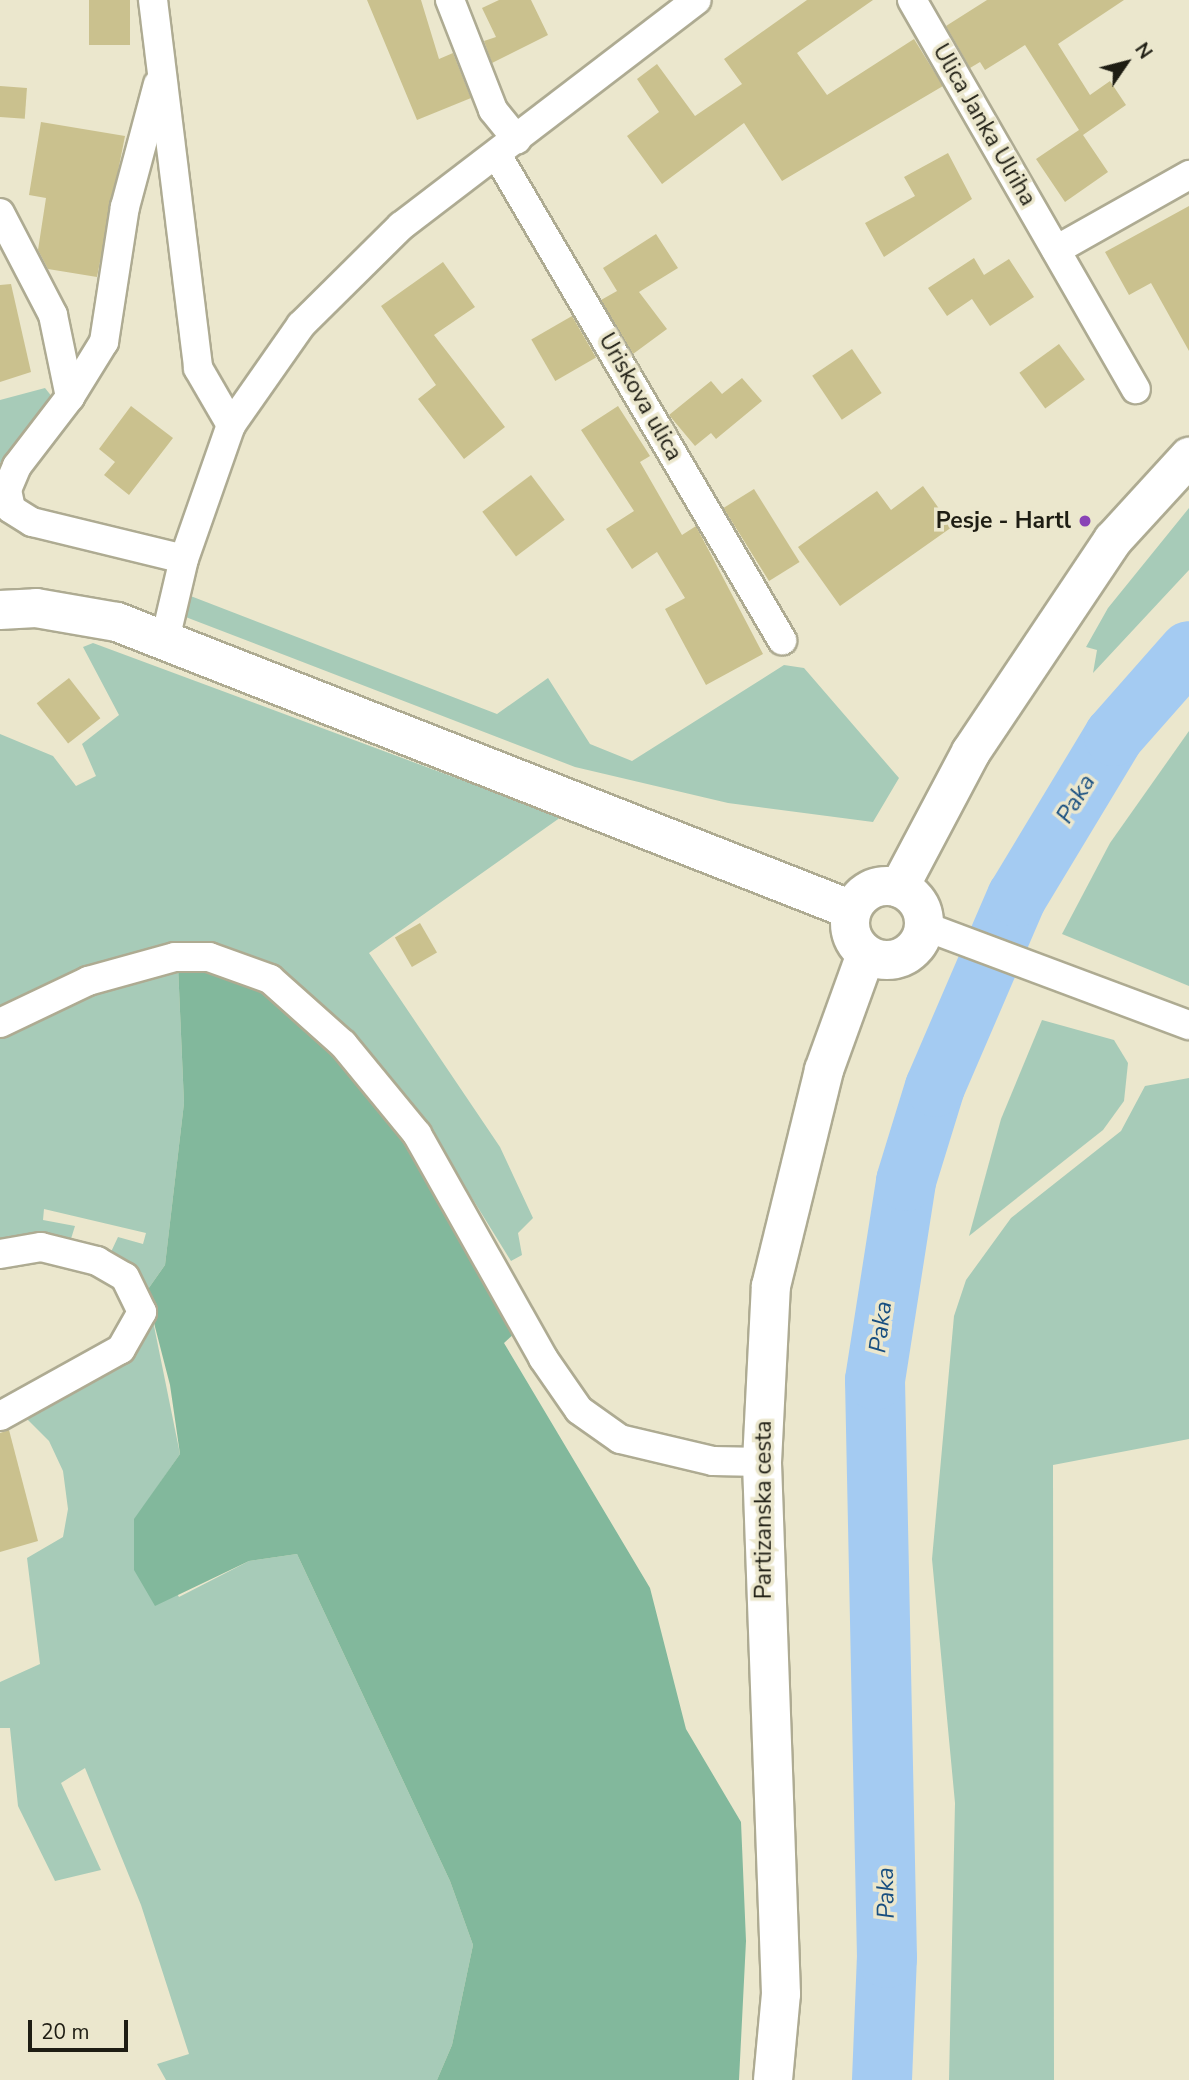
<!DOCTYPE html>
<style>
body{margin:0}
#map{position:relative;width:1189px;height:2080px;overflow:hidden;background:#ebe7cd;font-family:"Nunito Sans",sans-serif}
div>[style]{position:absolute}
.green>*{inset:0;background:#a7cbb8}
.forest>*{inset:0;background:#82b89c}
.river>*{height:60px;margin:-30px;padding:0 30px;transform-origin:30px;border-radius:30px;background:#a4cbf2}
.building>*{inset:0;background:#cac18e;transform-origin:0 0}
.roads{filter:drop-shadow(2px 0 #aeab92) drop-shadow(-2px 0 #aeab92) drop-shadow(0 2px #aeab92) drop-shadow(0 -2px #aeab92)}
.street>*{height:28px;margin:-14px;padding:0 14px;transform-origin:14px;border-radius:14px;background:#fff}
.secondary>*{height:38px;margin:-19px;padding:0 19px;transform-origin:19px;border-radius:19px;background:#fff}
.secondary>.ring{margin:-19px;padding:0;box-sizing:content-box;background:none;border:38px solid #fff;border-radius:50%}
.dots>*{width:19px;height:19px;translate:-50% -50%;box-sizing:border-box;border:4px solid #ebe7cd;border-radius:50%}
span{translate:-50% -50%;white-space:nowrap;text-align:center;line-height:1.15;-webkit-text-stroke:7px #ebe7cd;paint-order:stroke}
.street-label{font-size:23px;color:#1e1d13}
.poi-label{font-size:23px;color:#1e1d13;font-weight:700}
.right{translate:-100% -50%;text-align:right}
.water-label{font-size:24px;color:#184f80;font-style:italic}
.north{position:absolute;left:1091px;top:28px;width:70px;height:70px;-webkit-text-stroke:5px #ebe7cd;paint-order:stroke;rotate:55deg;font-size:19px;font-weight:700;line-height:28px;text-align:center;color:#1e1d13}
.north::after{content:'';display:block;margin:auto;width:24px;height:32px;background:#1e1d13;clip-path:polygon(50% 0,100% 100%,50% 72%,0 100%)}
.scale{position:absolute;left:28px;top:2020px;width:100px;height:32px;box-sizing:border-box;border:4px solid #1e1d13;border-top:0;padding-left:9px;font-size:21px;line-height:24px;white-space:nowrap;color:#1e1d13;-webkit-text-stroke:5px #ebe7cd;paint-order:stroke}
</style>
<div id="map">
<div class="green">
<div style="clip-path:polygon(45px 388px,53px 398px,51px 412px,0 463px,0 400px)"></div>
<div style="clip-path:polygon(1189px 508px,1189px 570px,1093px 673px,1097px 650px,1086px 647px,1108px 608px)"></div>
<div style="clip-path:polygon(188px 595px,497px 714px,548px 678px,590px 744px,632px 761px,784px 665px,804px 668px,899px 778px,873px 822px,728px 803px,575px 767px,183px 616px)"></div>
<div style="clip-path:polygon(93px 643px,561px 817px,369px 953px,500px 1147px,533px 1218px,518px 1233px,522px 1255px,511px 1261px,433px 1135px,231px 954px,0 1014px,0 734px,53px 756px,76px 786px,96px 776px,82px 744px,119px 715px,83px 647px)"></div>
<div style="clip-path:polygon(1189px 731px,1189px 986px,1062px 934px,1110px 843px)"></div>
<div style="clip-path:polygon(178px 965px,184px 1103px,165px 1265px,146px 1292px,110px 1254px,118px 1237px,143px 1244px,146px 1233px,44px 1209px,43px 1220px,75px 1226px,70px 1242px,0 1245px,0 1029px,42px 1006px)"></div>
<div style="clip-path:polygon(1042px 1020px,1114px 1040px,1128px 1063px,1124px 1101px,1103px 1130px,969px 1236px,1001px 1119px)"></div>
<div style="clip-path:polygon(1189px 1078px,1189px 1439px,1053px 1465px,1054px 2080px,949px 2080px,955px 1803px,932px 1559px,954px 1316px,966px 1280px,1011px 1218px,1121px 1131px,1145px 1086px)"></div>
<div style="clip-path:polygon(153px 1321px,180px 1454px,135px 1519px,179px 1597px,249px 1561px,297px 1554px,450px 1881px,473px 1945px,452px 2045px,437px 2080px,166px 2080px,157px 2064px,189px 2054px,141px 1905px,85px 1768px,61px 1783px,101px 1870px,55px 1881px,18px 1806px,10px 1728px,0 1728px,0 1682px,40px 1664px,27px 1558px,63px 1537px,68px 1509px,63px 1471px,49px 1441px,28px 1420px,26px 1405px)"></div>
</div>
<div class="forest">
<div style="clip-path:polygon(178px 965px,217px 965px,273px 992px,332px 1044px,403px 1130px,526px 1323px,504px 1343px,650px 1588px,686px 1729px,741px 1822px,746px 1941px,739px 2080px,437px 2080px,452px 2045px,473px 1945px,450px 1881px,297px 1554px,249px 1561px,155px 1606px,134px 1570px,134px 1519px,180px 1454px,170px 1385px,146px 1292px,165px 1265px,184px 1103px)"></div>
</div>
<div class="river">
<div style="left:882px;top:2080px;width:122px;rotate:-87.7deg"></div>
<div style="left:887px;top:1958px;width:578px;rotate:-91.19deg"></div>
<div style="left:875px;top:1380px;width:201px;rotate:-81.1deg"></div>
<div style="left:906px;top:1181px;width:98px;rotate:-72.9deg"></div>
<div style="left:935px;top:1087px;width:207px;rotate:-66.7deg"></div>
<div style="left:1017px;top:897px;width:188px;rotate:-58.9deg"></div>
<div style="left:1114px;top:736px;width:113px;rotate:-48.6deg"></div>
</div>
<div class="building">
<div style="left:89px;top:0;width:41px;height:45px"></div>
<div style="clip-path:polygon(367px 0,421px 0,439px 59px,453px 53px,471px 98px,417px 120px)"></div>
<div style="clip-path:polygon(499px 0,531px 0,548px 35px,492px 63px,484px 41px,496px 37px,482px 8px)"></div>
<div style="clip-path:polygon(807px 0,873px 0,797px 53px,827px 95px,914px 39px,943px 86px,782px 181px,744px 123px,662px 184px,627px 136px,659px 112px,637px 79px,657px 64px,695px 116px,742px 84px,724px 59px)"></div>
<div style="clip-path:polygon(987px 0,1124px 0,1058px 44px,1090px 95px,1110px 81px,1126px 105px,1083px 135px,1108px 172px,1065px 202px,1036px 159px,1079px 130px,1025px 45px,985px 70px,980px 62px,970px 68px,946px 26px)"></div>
<div style="left:0;top:86px;width:27px;height:31px;rotate:4deg"></div>
<div style="clip-path:polygon(41px 122px,125px 136px,97px 277px,48px 269px,38px 250px,46px 198px,29px 195px)"></div>
<div style="clip-path:polygon(948px 153px,972px 199px,884px 257px,865px 223px,915px 196px,904px 177px)"></div>
<div style="clip-path:polygon(1189px 206px,1189px 351px,1151px 283px,1129px 295px,1105px 252px)"></div>
<div style="clip-path:polygon(656px 234px,678px 268px,639px 292px,667px 329px,633px 354px,601px 300px,617px 291px,603px 268px)"></div>
<div style="clip-path:polygon(974px 258px,984px 275px,1009px 259px,1034px 297px,990px 326px,972px 299px,947px 316px,928px 288px)"></div>
<div style="clip-path:polygon(443px 262px,475px 307px,434px 335px,505px 427px,464px 459px,418px 399px,436px 385px,381px 306px)"></div>
<div style="clip-path:polygon(11px 284px,31px 372px,0 382px,0 285px)"></div>
<div style="left:572px;top:316px;width:48px;height:47px;rotate:60deg"></div>
<div style="left:1059px;top:344px;width:44px;height:49px;rotate:54deg"></div>
<div style="left:852px;top:349px;width:53px;height:48px;rotate:56deg"></div>
<div style="clip-path:polygon(742px 378px,762px 401px,716px 439px,711px 433px,695px 446px,669px 415px,711px 381px,722px 394px)"></div>
<div style="clip-path:polygon(131px 406px,173px 438px,129px 495px,104px 475px,115px 462px,99px 449px)"></div>
<div style="clip-path:polygon(618px 406px,650px 456px,640px 462px,682px 535px,696px 526px,763px 654px,706px 685px,665px 609px,685px 598px,657px 552px,632px 569px,606px 529px,634px 511px,581px 430px)"></div>
<div style="left:531px;top:475px;width:56px;height:61px;rotate:53deg"></div>
<div style="clip-path:polygon(923px 486px,952px 527px,840px 606px,798px 547px,877px 491px,891px 510px)"></div>
<div style="left:754px;top:489px;width:86px;height:36px;rotate:58deg"></div>
<div style="left:69px;top:678px;width:51px;height:41px;rotate:52deg"></div>
<div style="left:420px;top:923px;width:34px;height:29px;rotate:60deg"></div>
<div style="clip-path:polygon(9px 1430px,38px 1541px,0 1552px,0 1433px)"></div>
</div>
<div class="roads">
<div class="street">
<div style="left:153px;top:0;width:371px;rotate:83deg"></div>
<div style="left:198px;top:368px;width:66px;rotate:59.9deg"></div>
<div style="left:450px;top:0;width:118px;rotate:68.6deg"></div>
<div style="left:493px;top:110px;width:38px;rotate:51deg"></div>
<div style="left:912px;top:0;width:449px;rotate:60.1deg"></div>
<div style="left:497px;top:155px;width:563px;rotate:59.56deg"></div>
<div style="left:0;top:213px;width:115px;rotate:62.5deg"></div>
<div style="left:53px;top:315px;width:84px;rotate:78.3deg"></div>
<div style="left:70px;top:397px;width:87px;rotate:127.5deg"></div>
<div style="left:17px;top:466px;width:26px;rotate:113deg"></div>
<div style="left:7px;top:490px;width:19px;rotate:78deg"></div>
<div style="left:11px;top:509px;width:25px;rotate:32deg"></div>
<div style="left:32px;top:522px;width:156px;rotate:13.7deg"></div>
<div style="left:1056px;top:250px;width:153px;rotate:-29.4deg"></div>
<div style="left:70px;top:397px;width:65px;rotate:-58.3deg"></div>
<div style="left:104px;top:342px;width:137px;rotate:-81.2deg"></div>
<div style="left:125px;top:207px;width:127px;rotate:-75deg"></div>
<div style="left:164px;top:644px;width:87px;rotate:-76.8deg"></div>
<div style="left:184px;top:559px;width:142px;rotate:-70.7deg"></div>
<div style="left:231px;top:425px;width:122px;rotate:-55deg"></div>
<div style="left:301px;top:325px;width:141px;rotate:-44.7deg"></div>
<div style="left:401px;top:226px;width:372px;rotate:-37.4deg"></div>
<div style="left:924px;top:926px;width:283px;rotate:20.5deg"></div>
<div style="left:0;top:1023px;width:98px;rotate:-25.5deg"></div>
<div style="left:88px;top:981px;width:90px;rotate:-15.4deg"></div>
<div style="left:175px;top:957px;width:34px"></div>
<div style="left:209px;top:957px;width:65px;rotate:19.8deg"></div>
<div style="left:270px;top:979px;width:98px;rotate:41.7deg"></div>
<div style="left:343px;top:1044px;width:117px;rotate:50.6deg"></div>
<div style="left:417px;top:1134px;width:257px;rotate:60.6deg"></div>
<div style="left:543px;top:1358px;width:63px;rotate:55.3deg"></div>
<div style="left:579px;top:1410px;width:50px;rotate:35.3deg"></div>
<div style="left:620px;top:1439px;width:96px;rotate:13.3deg"></div>
<div style="left:713px;top:1461px;width:49px;rotate:1.2deg"></div>
<div style="left:0;top:1254px;width:42px;rotate:-9.7deg"></div>
<div style="left:41px;top:1247px;width:58px;rotate:14deg"></div>
<div style="left:97px;top:1261px;width:32px;rotate:30deg"></div>
<div style="left:125px;top:1277px;width:39px;rotate:64deg"></div>
<div style="left:142px;top:1312px;width:43px;rotate:119.6deg"></div>
<div style="left:121px;top:1349px;width:138px;rotate:151deg"></div>
</div>
<div class="secondary">
<div style="left:0;top:610px;width:36px;rotate:-3deg"></div>
<div style="left:36px;top:608px;width:82px;rotate:9.8deg"></div>
<div style="left:117px;top:622px;width:789px;rotate:21.4deg"></div>
<div class="ring" style="left:850px;top:886px;width:36px;height:36px"></div>
<div style="left:899px;top:888px;width:154px;rotate:-62.1deg"></div>
<div style="left:971px;top:752px;width:255px;rotate:-56.2deg"></div>
<div style="left:1113px;top:540px;width:113px;rotate:-47.5deg"></div>
<div style="left:773px;top:2080px;width:86px;rotate:-84.7deg"></div>
<div style="left:781px;top:1994px;width:532px;rotate:-92.05deg"></div>
<div style="left:762px;top:1462px;width:176px;rotate:-87.1deg"></div>
<div style="left:771px;top:1286px;width:222px;rotate:-76.2deg"></div>
<div style="left:824px;top:1070px;width:123px;rotate:-70.1deg"></div>
</div>
</div>
<div class="dots">
<div style="left:1085px;top:521px;background:#8943b6"></div>
</div>
<div class="street-label">
<span style="left:984px;top:125px;rotate:60deg">Ulica Janka Ulriha</span>
<span style="left:640px;top:397px;rotate:60deg">Uriskova ulica</span>
<span style="left:764px;top:1510px;rotate:-90deg">Partizanska cesta</span>
</div>
<div class="poi-label">
<span class="right" style="left:1071px;top:521px">Pesje - Hartl</span>
</div>
<div class="water-label">
<span style="left:1076px;top:799px;rotate:-59deg">Paka</span>
<span style="left:881px;top:1327px;rotate:-83deg">Paka</span>
<span style="left:886px;top:1893px;rotate:-91deg">Paka</span>
</div>
<div class="north">N</div>
<div class="scale">20 m</div>
</div>
